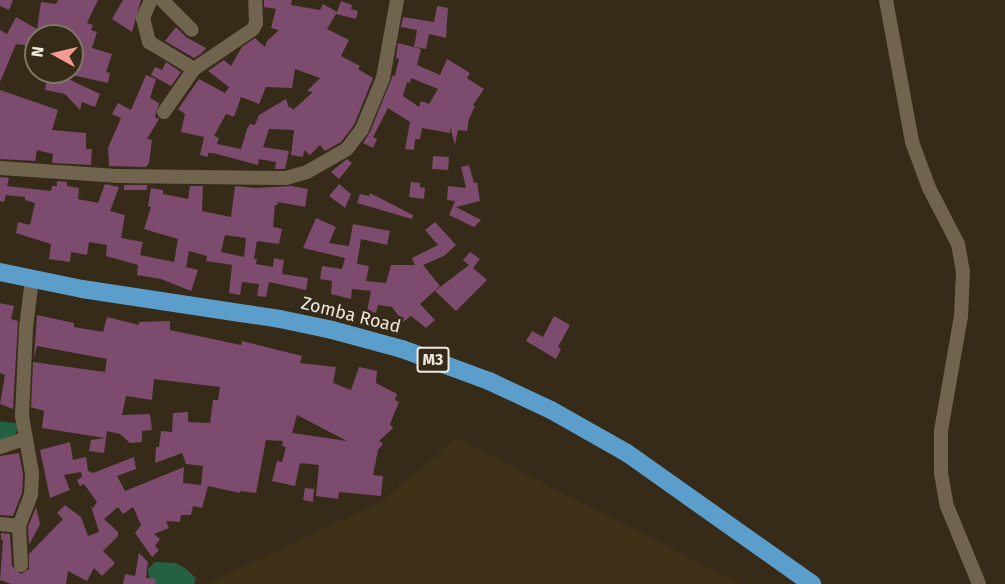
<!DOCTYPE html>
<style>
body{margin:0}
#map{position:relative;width:1005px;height:584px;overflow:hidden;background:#362b18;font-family:"Fira Sans",sans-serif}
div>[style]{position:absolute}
.built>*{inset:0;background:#3f3117}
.green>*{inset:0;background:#246143}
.building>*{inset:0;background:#7c4b6d;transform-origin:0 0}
.street>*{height:14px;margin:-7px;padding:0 7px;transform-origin:7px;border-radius:7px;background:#70644f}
.highway>*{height:18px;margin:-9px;padding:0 9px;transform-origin:9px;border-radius:9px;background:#5b9ecb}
span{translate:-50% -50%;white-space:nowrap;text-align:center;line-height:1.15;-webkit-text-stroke:6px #362b18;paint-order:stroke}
.shield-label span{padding:2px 4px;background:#362b18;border:2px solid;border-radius:4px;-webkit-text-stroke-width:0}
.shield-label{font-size:16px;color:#f0e9dd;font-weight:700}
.street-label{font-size:18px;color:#f0e9dd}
.north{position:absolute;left:24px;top:24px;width:60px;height:60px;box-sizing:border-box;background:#362b18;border:2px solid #807767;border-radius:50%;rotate:278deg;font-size:16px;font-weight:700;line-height:24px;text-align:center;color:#f0e9dd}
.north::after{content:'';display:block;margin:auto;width:21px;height:27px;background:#f59c92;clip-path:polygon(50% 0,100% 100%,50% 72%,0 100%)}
</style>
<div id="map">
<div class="built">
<div style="clip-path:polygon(456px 438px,741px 584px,207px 584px,382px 501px)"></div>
</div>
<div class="green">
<div style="clip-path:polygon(0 421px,19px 424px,15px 435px,0 441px)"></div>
<div style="clip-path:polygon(155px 562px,176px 563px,185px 568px,196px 578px,194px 584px,150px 584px,148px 569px)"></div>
</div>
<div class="building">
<div style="clip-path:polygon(0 0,13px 0,9px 10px,0 6px)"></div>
<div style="clip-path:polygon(58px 0,98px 0,87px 23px,93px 25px,91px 30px,97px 32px,92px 48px,112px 54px,106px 72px,110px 73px,108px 83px,72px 75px,72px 36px,36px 36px,36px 47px,16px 44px,0 82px,0 30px,7px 34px,16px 17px,37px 29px,41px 2px,56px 4px)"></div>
<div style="clip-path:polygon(123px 0,141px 0,132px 32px,112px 19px)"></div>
<div style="clip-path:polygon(evenodd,264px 0,292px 0,291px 5px,320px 10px,323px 4px,337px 12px,341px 1px,352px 5px,351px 9px,358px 11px,356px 19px,336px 14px,327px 29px,349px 40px,341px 56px,360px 66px,358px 69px,373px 78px,354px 125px,341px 142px,325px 151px,320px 145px,310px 155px,304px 150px,303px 157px,291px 155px,294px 130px,269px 129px,263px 147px,289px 151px,285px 169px,275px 169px,276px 162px,259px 159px,258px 165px,213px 153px,208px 153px,208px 157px,200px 155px,204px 137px,181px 132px,185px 114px,178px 109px,199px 79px,225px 93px,229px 87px,208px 71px,224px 60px,231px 66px,242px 47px,255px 38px,265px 47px,267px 41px,279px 30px,271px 28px,276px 9px,264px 7px,264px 0,295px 69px,320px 78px,307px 91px,313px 92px,293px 110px,291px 107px,289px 108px,286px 99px,259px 115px,255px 125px,250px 124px,247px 129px,241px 149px,217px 144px,219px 138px,214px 136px,226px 114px,234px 117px,241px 97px,259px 104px,266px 87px,292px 88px,295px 69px)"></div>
<div style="clip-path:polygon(437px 6px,448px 8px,446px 38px,429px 34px,426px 49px,414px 47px,417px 30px,401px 27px,403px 17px,434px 22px)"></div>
<div style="clip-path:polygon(176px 27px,186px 37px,206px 48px,202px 53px,194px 58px,165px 41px)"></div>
<div style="clip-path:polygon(evenodd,398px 43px,421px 49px,417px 65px,440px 75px,447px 59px,470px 73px,467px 78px,484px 89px,473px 105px,475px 106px,469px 119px,467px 131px,458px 130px,455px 145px,450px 127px,450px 133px,422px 128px,420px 139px,415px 139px,414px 150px,405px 149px,410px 122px,388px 108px,373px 137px,377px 139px,373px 148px,363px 143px,370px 132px,393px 75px,395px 76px,399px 59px,396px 58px,398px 43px,411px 78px,438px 89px,429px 104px,421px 101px,419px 107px,403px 96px,407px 82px,410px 83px,411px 78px)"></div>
<div style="clip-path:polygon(166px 62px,181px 72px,171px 86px,151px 75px,155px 67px,162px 70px)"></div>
<div style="clip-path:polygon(48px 72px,61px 72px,60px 75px,100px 94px,95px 107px,82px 102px,80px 110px,65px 94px,45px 90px)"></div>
<div style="clip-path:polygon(146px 75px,156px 79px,150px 98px,159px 103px,155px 117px,159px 119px,147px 139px,152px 140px,149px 163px,146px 167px,109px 166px,108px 148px,121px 118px,112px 114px,118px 103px,131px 110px)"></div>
<div style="clip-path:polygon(0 90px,58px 110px,52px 130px,86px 133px,86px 149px,92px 149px,91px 165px,52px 163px,53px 154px,37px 150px,35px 161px,0 159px)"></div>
<div style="left:433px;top:156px;width:16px;height:13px;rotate:4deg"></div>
<div style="clip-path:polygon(347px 159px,352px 163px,339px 179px,331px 172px)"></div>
<div style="clip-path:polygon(469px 165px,474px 183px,477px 182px,480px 201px,456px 207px,481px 220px,474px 227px,449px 215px,455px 201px,447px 200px,448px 186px,466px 188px,461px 167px)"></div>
<div style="clip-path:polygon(evenodd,0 177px,9px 178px,7px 186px,51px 191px,52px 186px,57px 186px,57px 181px,67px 182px,67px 186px,79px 188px,78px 199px,98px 203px,105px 184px,119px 187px,110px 211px,125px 215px,121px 238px,143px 242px,140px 255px,174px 262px,178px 239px,144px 229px,151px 207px,148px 206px,151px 188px,163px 190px,163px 194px,188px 199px,190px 186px,203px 186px,202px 211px,231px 217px,235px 186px,255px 188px,291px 186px,308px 189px,305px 207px,278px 202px,278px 205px,275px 205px,273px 227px,282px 229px,279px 244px,257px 241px,254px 259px,257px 259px,256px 264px,273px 267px,274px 258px,284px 260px,282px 274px,308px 278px,306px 290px,269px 282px,266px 297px,257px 296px,259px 284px,242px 282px,240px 295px,229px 293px,232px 265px,206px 261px,207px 256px,189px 251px,186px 267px,198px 270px,191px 291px,161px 279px,137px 275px,138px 265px,106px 256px,107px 245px,89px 242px,87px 255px,71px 252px,70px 262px,49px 259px,51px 244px,16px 233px,18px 222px,30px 225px,35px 203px,25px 200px,25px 197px,6px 195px,4px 202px,0 201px,0 177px,225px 235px,246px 238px,244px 257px,221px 252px,225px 235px)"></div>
<div style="clip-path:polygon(411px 182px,420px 183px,420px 187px,425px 188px,424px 199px,409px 197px)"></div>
<div style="clip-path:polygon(339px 184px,351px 194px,345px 208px,329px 196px)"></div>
<div style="left:124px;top:185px;width:23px;height:5px"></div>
<div style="clip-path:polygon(370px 193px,413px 215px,412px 219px,357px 203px,360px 194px,369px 196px)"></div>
<div style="clip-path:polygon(316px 218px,336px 227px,329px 243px,349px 246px,353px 224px,390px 231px,387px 245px,361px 239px,357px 264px,369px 266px,366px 281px,386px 283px,391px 265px,415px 265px,412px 258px,438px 245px,425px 230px,435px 222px,456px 245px,444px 256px,423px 265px,440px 286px,420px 304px,435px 320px,426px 328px,411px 316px,403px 322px,392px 307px,378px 305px,376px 313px,367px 311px,371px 291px,352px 289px,351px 299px,331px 294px,332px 281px,320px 279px,322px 266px,342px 269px,345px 258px,303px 248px)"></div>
<div style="clip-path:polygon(470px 252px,480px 259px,473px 268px,487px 280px,456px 311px,435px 291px,469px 265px,463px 260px)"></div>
<div style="clip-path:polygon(0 303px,14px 306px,11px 319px,18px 321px,13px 409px,0 404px,5px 375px,0 373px)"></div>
<div style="clip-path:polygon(evenodd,37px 315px,74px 323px,74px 327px,103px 332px,107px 317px,139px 325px,139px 322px,170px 321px,170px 330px,241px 345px,242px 341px,302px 356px,300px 363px,336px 367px,333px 383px,351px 390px,359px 367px,377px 371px,376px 383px,397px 394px,395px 400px,399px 402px,390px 424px,393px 428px,379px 441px,383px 444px,378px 450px,373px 475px,383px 476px,381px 496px,339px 492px,338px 499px,316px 496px,319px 465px,300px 463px,295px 486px,272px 481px,277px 461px,282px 462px,286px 447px,282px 446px,283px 441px,266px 440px,256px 493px,240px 491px,240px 493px,208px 486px,202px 508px,193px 506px,191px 515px,181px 515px,180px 522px,166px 521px,169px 528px,154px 534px,160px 539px,155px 546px,159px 550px,152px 557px,135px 533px,141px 525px,133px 507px,123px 514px,118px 507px,104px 519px,118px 532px,118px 536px,103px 551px,115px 563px,102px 576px,94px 568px,87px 581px,68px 571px,66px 584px,11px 584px,0 580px,3px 540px,1px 540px,1px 533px,10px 534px,12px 566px,21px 574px,29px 569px,29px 554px,63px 519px,57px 513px,65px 505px,81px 517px,88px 536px,99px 532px,91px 506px,93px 508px,97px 502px,84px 484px,80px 486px,77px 480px,82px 477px,81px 472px,64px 475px,70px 490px,50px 498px,40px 450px,70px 442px,73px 460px,86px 457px,88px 471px,93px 473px,134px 457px,136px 469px,117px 476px,125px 491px,184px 467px,183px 483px,201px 485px,203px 466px,186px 464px,182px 453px,155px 463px,156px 447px,159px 447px,161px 431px,172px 432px,173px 413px,188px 412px,188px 422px,210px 423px,213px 400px,218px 400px,220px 387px,154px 379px,152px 400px,126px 396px,122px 415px,150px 414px,152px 430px,142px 431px,142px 442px,130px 443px,120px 434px,107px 431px,104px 453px,89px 451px,91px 440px,105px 438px,42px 428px,44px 411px,31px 407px,33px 362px,105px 372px,107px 359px,37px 346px,34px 359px,37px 315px,297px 415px,347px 441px,292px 433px,297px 415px)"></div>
<div style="clip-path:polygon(554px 316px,570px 325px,558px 347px,561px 349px,556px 359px,526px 341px,532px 331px,543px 337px)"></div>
<div style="clip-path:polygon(19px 453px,23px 474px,22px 493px,13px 516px,0 515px,0 456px)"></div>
<div style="clip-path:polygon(305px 488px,314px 489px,313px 502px,303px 500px)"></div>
<div style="clip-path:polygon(36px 507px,40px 524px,29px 545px,28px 527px)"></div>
<div style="clip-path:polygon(139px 553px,148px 562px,146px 578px,156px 579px,155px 584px,123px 584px,125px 574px,135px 576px)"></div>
</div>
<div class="street">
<div style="left:151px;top:0;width:20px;rotate:114deg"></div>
<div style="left:143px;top:18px;width:25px;rotate:76deg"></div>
<div style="left:149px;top:42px;width:52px;rotate:31deg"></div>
<div style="left:162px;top:0;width:42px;rotate:45deg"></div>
<div style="left:886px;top:0;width:144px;rotate:79.6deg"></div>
<div style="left:912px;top:142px;width:49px;rotate:69.7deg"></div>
<div style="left:929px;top:188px;width:63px;rotate:62.6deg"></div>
<div style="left:958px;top:244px;width:27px;rotate:80deg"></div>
<div style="left:963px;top:271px;width:45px;rotate:92.5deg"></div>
<div style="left:961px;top:316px;width:117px;rotate:99.9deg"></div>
<div style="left:941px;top:431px;width:42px;rotate:90deg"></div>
<div style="left:941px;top:473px;width:34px;rotate:80deg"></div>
<div style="left:947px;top:506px;width:84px;rotate:67.7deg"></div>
<div style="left:164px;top:112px;width:52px;rotate:-55.1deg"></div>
<div style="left:194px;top:69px;width:71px;rotate:-34.1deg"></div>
<div style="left:253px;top:29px;width:7px;rotate:-63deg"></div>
<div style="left:256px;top:23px;width:23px;rotate:-92deg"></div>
<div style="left:0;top:168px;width:116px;rotate:3.9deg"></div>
<div style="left:116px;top:176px;width:83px;rotate:0.7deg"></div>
<div style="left:199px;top:177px;width:87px;rotate:0.7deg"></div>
<div style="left:286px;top:178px;width:22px;rotate:-16deg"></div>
<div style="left:307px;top:172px;width:46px;rotate:-29.9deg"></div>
<div style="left:347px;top:149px;width:25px;rotate:-53deg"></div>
<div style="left:362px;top:129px;width:55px;rotate:-67.6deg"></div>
<div style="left:383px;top:78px;width:79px;rotate:-79.8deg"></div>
<div style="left:0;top:447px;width:26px;rotate:-18deg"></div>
<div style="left:0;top:524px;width:19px;rotate:6deg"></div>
<div style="left:19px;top:526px;width:33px;rotate:-69deg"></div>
<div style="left:31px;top:495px;width:22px;rotate:-87deg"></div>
<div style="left:32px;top:473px;width:58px;rotate:-100deg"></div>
<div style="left:22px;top:416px;width:88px;rotate:-87.4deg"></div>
<div style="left:26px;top:328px;width:49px;rotate:-83deg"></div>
<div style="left:19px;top:526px;width:39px;rotate:87deg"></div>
</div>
<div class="highway">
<div style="left:0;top:272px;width:84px;rotate:11.7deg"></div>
<div style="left:82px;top:289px;width:200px;rotate:8.6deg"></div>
<div style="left:280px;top:319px;width:53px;rotate:11.9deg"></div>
<div style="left:332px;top:330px;width:73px;rotate:15.2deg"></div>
<div style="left:402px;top:349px;width:93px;rotate:20.2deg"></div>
<div style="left:489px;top:381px;width:68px;rotate:25.1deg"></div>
<div style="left:551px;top:410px;width:87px;rotate:29.5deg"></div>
<div style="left:627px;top:453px;width:227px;rotate:35.3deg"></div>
</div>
<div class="shield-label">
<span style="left:433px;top:360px">M3</span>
</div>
<div class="street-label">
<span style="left:351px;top:315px;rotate:14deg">Zomba Road</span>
</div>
<div class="north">N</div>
</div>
